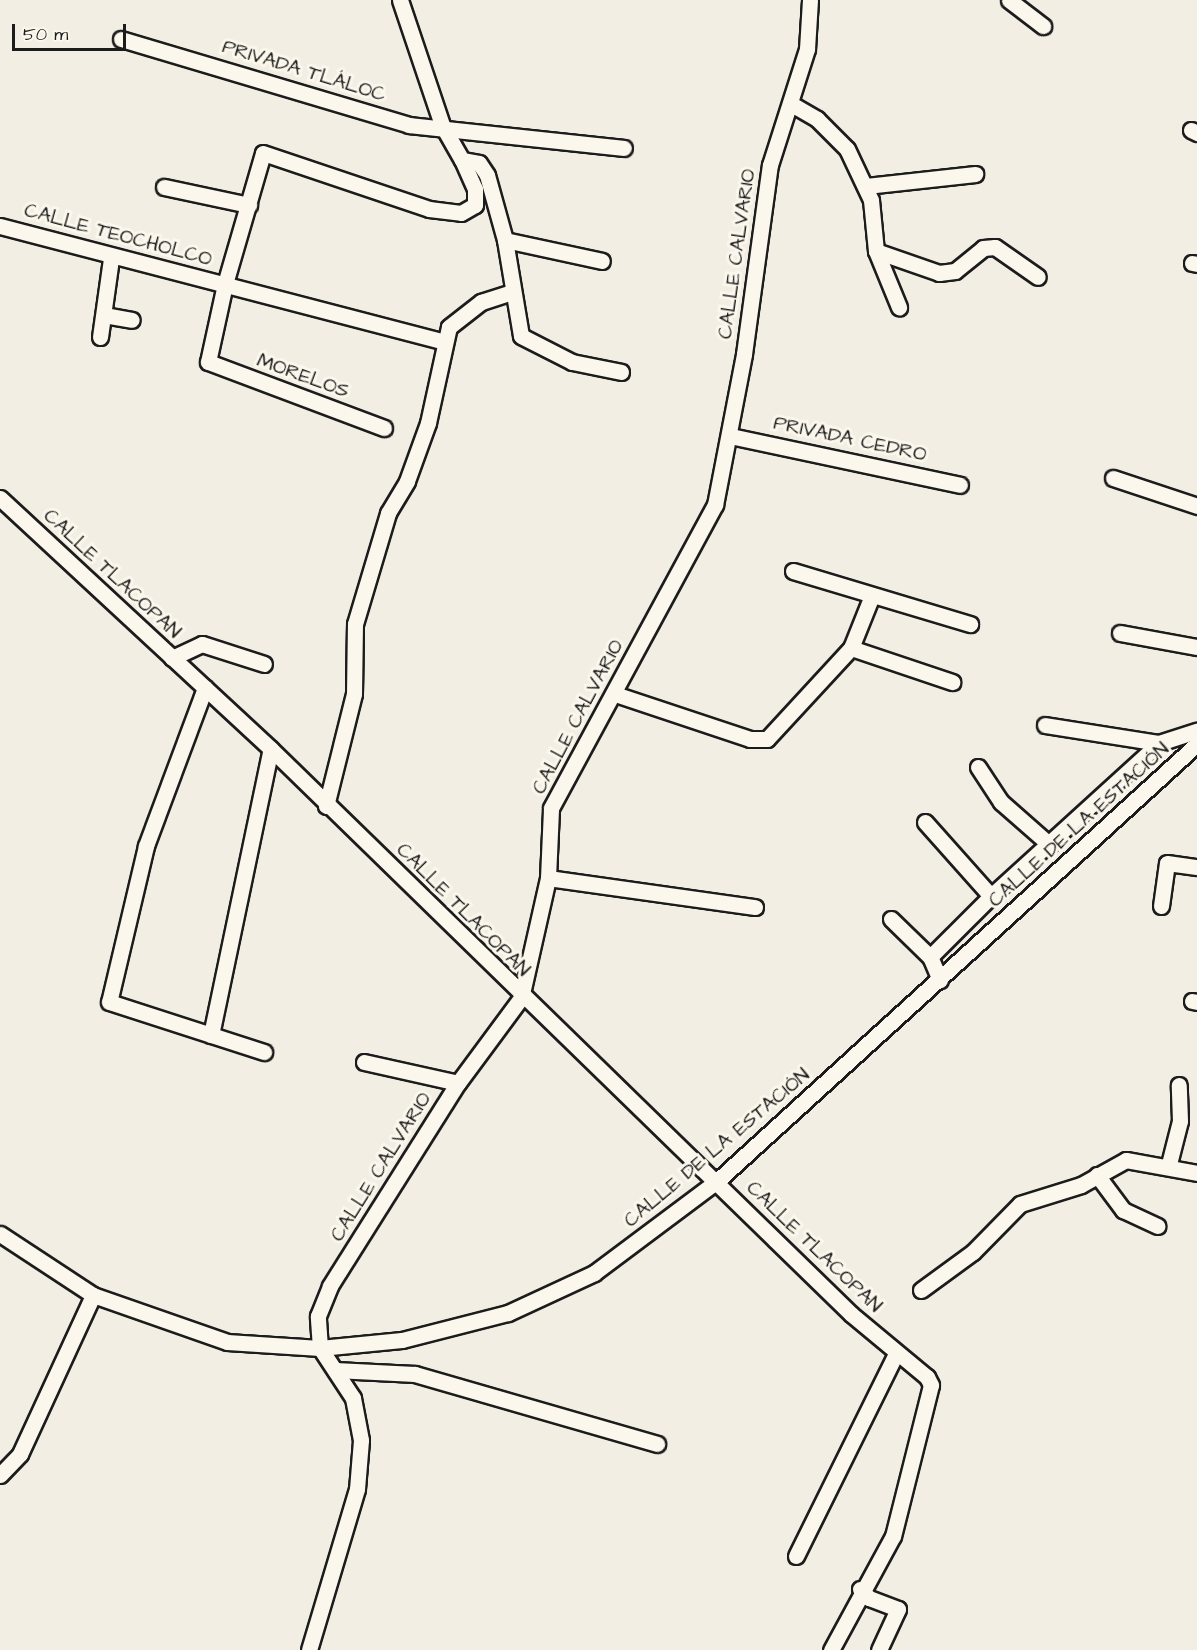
<!DOCTYPE html>
<meta charset="utf-8">
<style>
body{margin:0}
#map{position:relative;width:1197px;height:1650px;overflow:hidden;background:#f2eee4;font-family:"Architects Daughter",sans-serif}
div>[style]{position:absolute}
.roads{filter:drop-shadow(2px 0 #1c1c1c) drop-shadow(-2px 0 #1c1c1c) drop-shadow(0 2px #1c1c1c) drop-shadow(0 -2px #1c1c1c)}
.minor>*{height:15px;margin:-7.5px;padding:0 7.5px;transform-origin:7.5px;border-radius:7.5px;background:#fbf7ec}
span{translate:-50% -50%;white-space:nowrap;text-align:center;line-height:1.15;-webkit-text-stroke:6px #fbf7ec;paint-order:stroke}
.street-label{font-size:20px;color:#1c1c1c}
.scale{position:absolute;left:12px;top:24px;width:114px;height:27px;box-sizing:border-box;border:3px solid #1c1c1c;border-top:0;padding-left:8px;font-size:18px;line-height:21px;white-space:nowrap;color:#1c1c1c;-webkit-text-stroke:4px #fbf7ec;paint-order:stroke}
</style>
<div id="map">
<div class="roads">
<div class="minor">
<div style="left:400px;top:0;width:132px;rotate:71.4deg"></div>
<div style="left:442px;top:125px;width:40px;rotate:60.3deg"></div>
<div style="left:462px;top:160px;width:17px;rotate:10deg"></div>
<div style="left:479px;top:163px;width:14px;rotate:56deg"></div>
<div style="left:487px;top:175px;width:67px;rotate:74.5deg"></div>
<div style="left:505px;top:240px;width:97px;rotate:80.5deg"></div>
<div style="left:521px;top:336px;width:57px;rotate:27deg"></div>
<div style="left:572px;top:362px;width:50px;rotate:11.5deg"></div>
<div style="left:1009px;top:0;width:43px;rotate:37.4deg"></div>
<div style="left:121px;top:39px;width:301px;rotate:16.6deg"></div>
<div style="left:409px;top:125px;width:216px;rotate:6.1deg"></div>
<div style="left:793px;top:105px;width:28px;rotate:30deg"></div>
<div style="left:817px;top:119px;width:42px;rotate:45deg"></div>
<div style="left:847px;top:149px;width:56px;rotate:64.8deg"></div>
<div style="left:871px;top:200px;width:51px;rotate:84.4deg"></div>
<div style="left:876px;top:251px;width:61px;rotate:67.7deg"></div>
<div style="left:1191px;top:130px;width:7px;rotate:27deg"></div>
<div style="left:866px;top:186px;width:110px;rotate:-6.3deg"></div>
<div style="left:164px;top:187px;width:87px;rotate:12deg"></div>
<div style="left:0;top:226px;width:459px;rotate:14.6deg"></div>
<div style="left:505px;top:240px;width:99px;rotate:12.2deg"></div>
<div style="left:876px;top:251px;width:67px;rotate:19.2deg"></div>
<div style="left:939px;top:273px;width:16px;rotate:-7deg"></div>
<div style="left:955px;top:271px;width:36px;rotate:-39deg"></div>
<div style="left:983px;top:248px;width:12px;rotate:-5deg"></div>
<div style="left:995px;top:247px;width:52px;rotate:34.9deg"></div>
<div style="left:1192px;top:263px;width:5px;rotate:11deg"></div>
<div style="left:104px;top:315px;width:28px;rotate:10deg"></div>
<div style="left:100px;top:337px;width:79px;rotate:-82deg"></div>
<div style="left:384px;top:428px;width:188px;rotate:-159.4deg"></div>
<div style="left:208px;top:362px;width:80px;rotate:-77.7deg"></div>
<div style="left:225px;top:284px;width:136px;rotate:-73.8deg"></div>
<div style="left:263px;top:153px;width:175px;rotate:18.6deg"></div>
<div style="left:429px;top:209px;width:32px;rotate:7deg"></div>
<div style="left:461px;top:213px;width:16px;rotate:-30deg"></div>
<div style="left:475px;top:205px;width:16px;rotate:-90deg"></div>
<div style="left:475px;top:189px;width:32px;rotate:-114deg"></div>
<div style="left:730px;top:436px;width:235px;rotate:12deg"></div>
<div style="left:1113px;top:478px;width:89px;rotate:18.4deg"></div>
<div style="left:0;top:498px;width:369px;rotate:42.8deg"></div>
<div style="left:271px;top:749px;width:810px;rotate:44.25deg"></div>
<div style="left:851px;top:1314px;width:99px;rotate:39.7deg"></div>
<div style="left:927px;top:1377px;width:9px;rotate:63deg"></div>
<div style="left:931px;top:1385px;width:156px;rotate:104.1deg"></div>
<div style="left:893px;top:1536px;width:130px;rotate:118.5deg"></div>
<div style="left:793px;top:571px;width:185px;rotate:16.7deg"></div>
<div style="left:1120px;top:633px;width:78px;rotate:10.3deg"></div>
<div style="left:851px;top:648px;width:107px;rotate:18.6deg"></div>
<div style="left:172px;top:658px;width:33px;rotate:-25deg"></div>
<div style="left:202px;top:644px;width:65px;rotate:17.9deg"></div>
<div style="left:205px;top:688px;width:169px;rotate:110.5deg"></div>
<div style="left:146px;top:846px;width:160px;rotate:103.3deg"></div>
<div style="left:109px;top:1002px;width:163px;rotate:17.9deg"></div>
<div style="left:615px;top:694px;width:142px;rotate:18.4deg"></div>
<div style="left:750px;top:739px;width:17px"></div>
<div style="left:767px;top:739px;width:124px;rotate:-47.3deg"></div>
<div style="left:851px;top:648px;width:54px;rotate:-68.2deg"></div>
<div style="left:1045px;top:725px;width:115px;rotate:9deg"></div>
<div style="left:978px;top:767px;width:42px;rotate:56.7deg"></div>
<div style="left:1001px;top:802px;width:65px;rotate:41.3deg"></div>
<div style="left:326px;top:806px;width:115px;rotate:-76deg"></div>
<div style="left:354px;top:694px;width:70px;rotate:-89.2deg"></div>
<div style="left:355px;top:624px;width:116px;rotate:-73.4deg"></div>
<div style="left:388px;top:513px;width:37px;rotate:-59deg"></div>
<div style="left:407px;top:481px;width:62px;rotate:-70.1deg"></div>
<div style="left:428px;top:423px;width:98px;rotate:-77.7deg"></div>
<div style="left:449px;top:327px;width:41px;rotate:-38deg"></div>
<div style="left:481px;top:302px;width:33px;rotate:-18deg"></div>
<div style="left:925px;top:822px;width:99px;rotate:48.3deg"></div>
<div style="left:548px;top:878px;width:209px;rotate:8deg"></div>
<div style="left:1161px;top:906px;width:43px;rotate:-82.1deg"></div>
<div style="left:1167px;top:863px;width:30px;rotate:8deg"></div>
<div style="left:891px;top:919px;width:54px;rotate:44.3deg"></div>
<div style="left:940px;top:980px;width:25px;rotate:-113deg"></div>
<div style="left:930px;top:957px;width:86px;rotate:-45deg"></div>
<div style="left:991px;top:896px;width:227px;rotate:-42.3deg"></div>
<div style="left:1159px;top:743px;width:40px;rotate:-18deg"></div>
<div style="left:1192px;top:1001px;width:5px;rotate:11deg"></div>
<div style="left:211px;top:1035px;width:292px;rotate:-78.2deg"></div>
<div style="left:364px;top:1062px;width:96px;rotate:12.6deg"></div>
<div style="left:1169px;top:1164px;width:44px;rotate:-75.7deg"></div>
<div style="left:1180px;top:1121px;width:36px;rotate:-92deg"></div>
<div style="left:1097px;top:1175px;width:44px;rotate:53.4deg"></div>
<div style="left:1123px;top:1210px;width:38px;rotate:25deg"></div>
<div style="left:0;top:1234px;width:111px;rotate:33.3deg"></div>
<div style="left:93px;top:1295px;width:142px;rotate:19.3deg"></div>
<div style="left:227px;top:1342px;width:93px;rotate:3.7deg"></div>
<div style="left:320px;top:1348px;width:82px;rotate:-5.6deg"></div>
<div style="left:402px;top:1340px;width:109px;rotate:-14.3deg"></div>
<div style="left:508px;top:1313px;width:95px;rotate:-24.9deg"></div>
<div style="left:594px;top:1273px;width:154px;rotate:-36.8deg"></div>
<div style="left:717px;top:1181px;width:649px;rotate:-42.32deg"></div>
<div style="left:921px;top:1290px;width:64px;rotate:-36.2deg"></div>
<div style="left:973px;top:1252px;width:67px;rotate:-45.6deg"></div>
<div style="left:1020px;top:1204px;width:64px;rotate:-17.3deg"></div>
<div style="left:1081px;top:1185px;width:51px;rotate:-29.1deg"></div>
<div style="left:1126px;top:1160px;width:72px;rotate:10.4deg"></div>
<div style="left:320px;top:1348px;width:32px;rotate:-94deg"></div>
<div style="left:318px;top:1316px;width:32px;rotate:-68deg"></div>
<div style="left:330px;top:1286px;width:240px;rotate:-57.8deg"></div>
<div style="left:458px;top:1083px;width:106px;rotate:-53.5deg"></div>
<div style="left:521px;top:998px;width:123px;rotate:-77.3deg"></div>
<div style="left:548px;top:878px;width:70px;rotate:-87.5deg"></div>
<div style="left:551px;top:808px;width:345px;rotate:-61.6deg"></div>
<div style="left:715px;top:505px;width:154px;rotate:-79.1deg"></div>
<div style="left:744px;top:354px;width:191px;rotate:-82.2deg"></div>
<div style="left:770px;top:165px;width:122px;rotate:-72.3deg"></div>
<div style="left:807px;top:49px;width:49px;rotate:-86.5deg"></div>
<div style="left:335px;top:1370px;width:80px;rotate:2.9deg"></div>
<div style="left:415px;top:1374px;width:252px;rotate:16.1deg"></div>
<div style="left:0;top:1475px;width:29px;rotate:-46deg"></div>
<div style="left:20px;top:1454px;width:175px;rotate:-65.3deg"></div>
<div style="left:796px;top:1556px;width:225px;rotate:-63.7deg"></div>
<div style="left:860px;top:1589px;width:13px;rotate:45deg"></div>
<div style="left:869px;top:1598px;width:31px;rotate:21deg"></div>
<div style="left:898px;top:1609px;width:45px;rotate:114.9deg"></div>
<div style="left:309px;top:1650px;width:168px;rotate:-73.4deg"></div>
<div style="left:357px;top:1489px;width:49px;rotate:-85.3deg"></div>
<div style="left:361px;top:1440px;width:43px;rotate:-100.8deg"></div>
<div style="left:353px;top:1398px;width:60px;rotate:-123.4deg"></div>
</div>
</div>
<div class="street-label">
<span style="left:304px;top:71px;rotate:17deg">PRIVADA TLÁLOC</span>
<span style="left:118px;top:235px;rotate:15deg">CALLE TEOCHOLCO</span>
<span style="left:737px;top:254px;rotate:-82deg">CALLE CALVARIO</span>
<span style="left:303px;top:376px;rotate:20deg">MORELOS</span>
<span style="left:850px;top:439px;rotate:12deg">PRIVADA CEDRO</span>
<span style="left:112px;top:574px;rotate:43deg">CALLE TLACOPAN</span>
<span style="left:578px;top:717px;rotate:-62deg">CALLE CALVARIO</span>
<span style="left:1079px;top:825px;rotate:-42deg">CALLE DE LA ESTACIÓN</span>
<span style="left:463px;top:910px;rotate:45deg">CALLE TLACOPAN</span>
<span style="left:717px;top:1148px;rotate:-40deg">CALLE DE LA ESTACIÓN</span>
<span style="left:381px;top:1167px;rotate:-58deg">CALLE CALVARIO</span>
<span style="left:814px;top:1247px;rotate:44deg">CALLE TLACOPAN</span>
</div>
<div class="scale">50 m</div>
</div>
